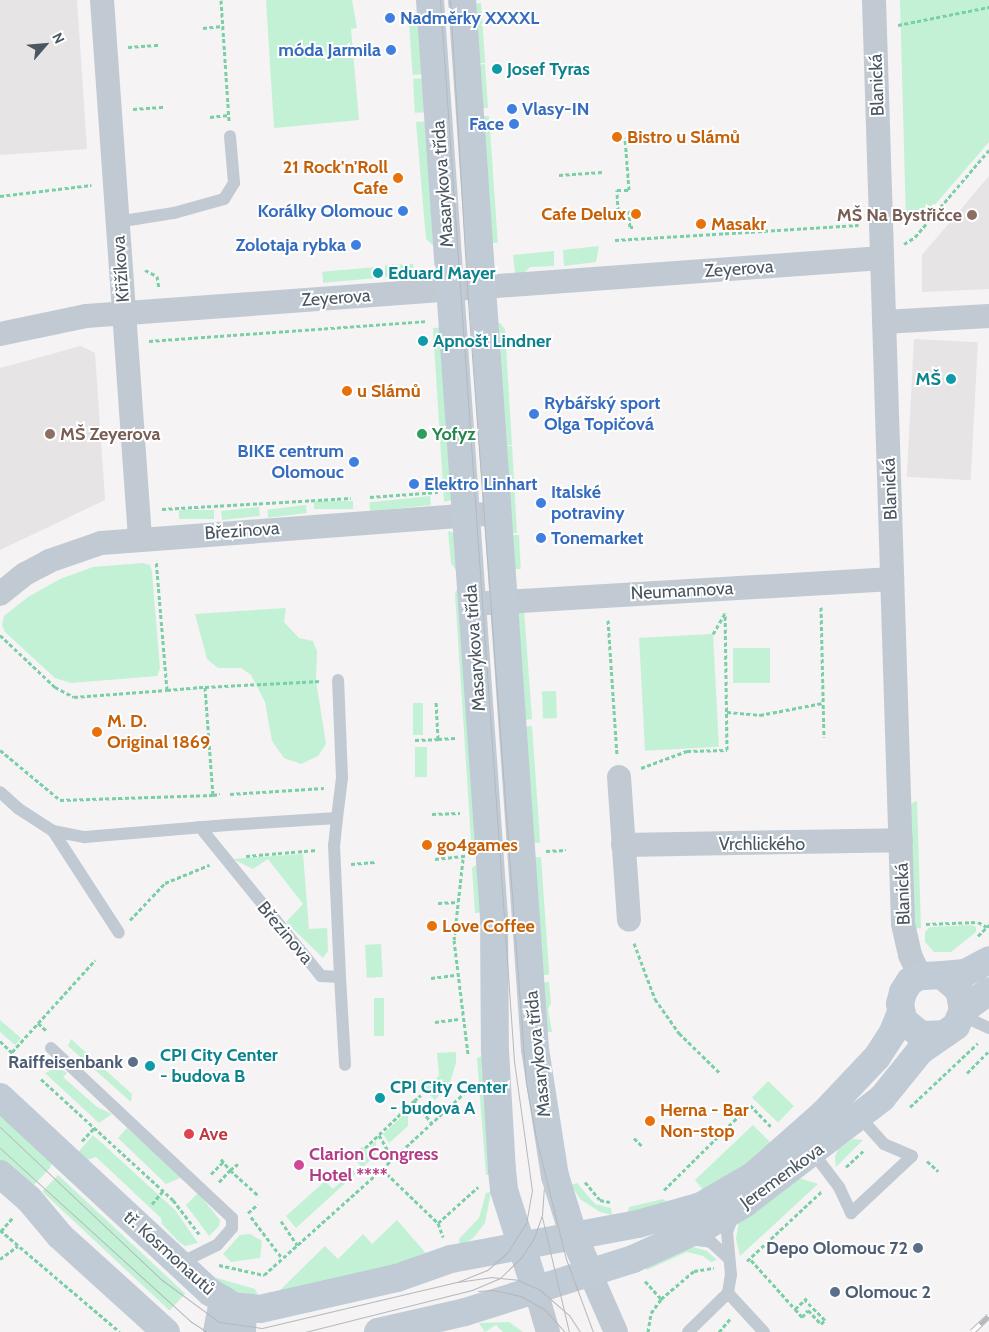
<!DOCTYPE html>
<meta charset="utf-8">
<style>
body{margin:0}
#map{position:relative;width:989px;height:1332px;overflow:hidden;background:#f5f3f3;font-family:Cabin,sans-serif}
div>[style]{position:absolute}
.education>*{inset:0;background:#e6e4e5;transform-origin:0 0}
.green>*{inset:0;background:#c3f1d5;transform-origin:0 0}
.path>*{height:3px;margin-top:-1.5px;transform-origin:0;background:repeating-linear-gradient(90deg,#7ad0a6 0 4px,transparent 0 6.5px)}
.lane>*{height:12px;margin:-6px;padding:0 6px;transform-origin:6px;border-radius:6px;background:#c1cad2}
.street>*{height:24px;margin:-12px;padding:0 12px;transform-origin:12px;border-radius:12px;background:#c1cad2}
.secondary>*{height:28px;margin:-14px;padding:0 14px;transform-origin:14px;border-radius:14px;background:#c1cbd6}
.tram>*{height:1px;margin:-0.5px;padding:0 0.5px;transform-origin:0.5px;border-radius:0.5px;background:#b5b8bd}
.rail>*{height:5.5px;margin-top:-2.75px;transform-origin:0;background:repeating-linear-gradient(90deg,#fff 0 11px,#b5b8bd 0 22px);box-sizing:border-box;border-block:1px solid #b5b8bd}
.dots>*{width:14px;height:14px;translate:-50% -50%;box-sizing:border-box;border:2px solid #fff;border-radius:50%}
span{translate:-50% -50%;white-space:nowrap;text-align:center;line-height:1.15;-webkit-text-stroke:4px #fff;paint-order:stroke}
.shop-label{font-size:18px;color:#366cbe;font-weight:700}
.left{translate:0 -50%;text-align:left}
.right{translate:-100% -50%;text-align:right}
.culture-label{font-size:18px;color:#0d838f;font-weight:700}
.street-label{font-size:18px;color:#4a5661}
.food-label{font-size:18px;color:#c56008;font-weight:700}
.education-label{font-size:18px;color:#785e54;font-weight:700}
.leisure-label{font-size:18px;color:#27864d;font-weight:700}
.service-label{font-size:18px;color:#4e5e75;font-weight:700}
.health-label{font-size:18px;color:#be3a42;font-weight:700}
.hotel-label{font-size:18px;color:#b23c85;font-weight:700}
.north{position:absolute;left:20px;top:20px;width:50px;height:50px;-webkit-text-stroke:4px #fff;paint-order:stroke;rotate:63deg;font-size:14px;font-weight:700;line-height:20px;text-align:center;color:#4a5661}
.north::after{content:'';display:block;margin:auto;width:18px;height:22px;background:#4a5661;clip-path:polygon(50% 0,100% 100%,50% 72%,0 100%)}
</style>
<div id="map">
<div class="education">
<div style="clip-path:polygon(0 0,77px 0,87px 149px,0 155px)"></div>
<div style="clip-path:polygon(989px 176px,989px 289px,922px 292px,922px 255px)"></div>
<div style="left:914px;top:339px;width:64px;height:138px;rotate:3deg"></div>
<div style="clip-path:polygon(81px 346px,95px 353px,105px 500px,0 550px,0 368px)"></div>
</div>
<div class="green">
<div style="clip-path:polygon(266px 0,352px 0,357px 28px,351px 29px,359px 120px,274px 128px)"></div>
<div style="clip-path:polygon(900px 0,989px 0,989px 142px,920px 222px,906px 221px)"></div>
<div style="left:481px;top:3px;width:60px;height:12px;rotate:86deg"></div>
<div style="left:425px;top:22px;width:52px;height:16px;rotate:86deg"></div>
<div style="clip-path:polygon(485px 64px,488px 108px,476px 108px,477px 65px)"></div>
<div style="left:429px;top:78px;width:34px;height:16px;rotate:87deg"></div>
<div style="left:489px;top:116px;width:127px;height:12px;rotate:86deg"></div>
<div style="clip-path:polygon(432px 121px,435px 247px,426px 239px,416px 122px)"></div>
<div style="clip-path:polygon(599px 246px,596px 262px,564px 266px,563px 250px)"></div>
<div style="clip-path:polygon(554px 251px,554px 266px,530px 267px,524px 273px,515px 273px,513px 255px)"></div>
<div style="clip-path:polygon(413px 264px,416px 282px,408px 275px,385px 277px,385px 265px)"></div>
<div style="left:377px;top:267px;width:11px;height:55px;rotate:85deg"></div>
<div style="clip-path:polygon(500px 323px,505px 329px,512px 445px,501px 446px,512px 446px,517px 533px,505px 533px,491px 324px)"></div>
<div style="clip-path:polygon(447px 327px,452px 500px,444px 502px,433px 328px)"></div>
<div style="left:430px;top:496px;width:9px;height:61px;rotate:84deg"></div>
<div style="left:353px;top:501px;width:8px;height:39px;rotate:90deg"></div>
<div style="left:306px;top:505px;width:8px;height:39px;rotate:83deg"></div>
<div style="left:259px;top:507px;width:9px;height:38px;rotate:84deg"></div>
<div style="left:214px;top:510px;width:9px;height:35px;rotate:90deg"></div>
<div style="clip-path:polygon(448px 531px,454px 533px,458px 573px,451px 563px)"></div>
<div style="left:519px;top:535px;width:34px;height:13px;rotate:87deg"></div>
<div style="clip-path:polygon(143px 563px,150px 565px,152px 572px,160px 669px,157px 676px,71px 683px,55px 678px,5px 632px,2px 625px,4px 616px,28px 597px,60px 579px,93px 567px)"></div>
<div style="clip-path:polygon(458px 588px,476px 848px,471px 840px,455px 593px)"></div>
<div style="clip-path:polygon(286px 608px,284px 622px,299px 638px,313px 641px,317px 651px,316px 681px,326px 744px,318px 756px,301px 764px,284px 758px,272px 741px,265px 702px,251px 675px,241px 668px,218px 668px,207px 659px,195px 614px)"></div>
<div style="clip-path:polygon(524px 610px,532px 719px,518px 721px,517px 614px)"></div>
<div style="left:713px;top:634px;width:113px;height:74px;rotate:87deg"></div>
<div style="left:770px;top:648px;width:35px;height:37px;rotate:90deg"></div>
<div style="left:556px;top:691px;width:27px;height:14px;rotate:88deg"></div>
<div style="left:413px;top:703px;width:10px;height:32px"></div>
<div style="left:532px;top:726px;width:117px;height:13px;rotate:86deg"></div>
<div style="left:415px;top:747px;width:12px;height:30px"></div>
<div style="clip-path:polygon(917px 801px,921px 928px,912px 929px,910px 804px)"></div>
<div style="clip-path:polygon(303px 854px,309px 929px,327px 928px,328px 951px,323px 958px,286px 922px,303px 904px,268px 859px,253px 869px,233px 859px)"></div>
<div style="left:541px;top:857px;width:118px;height:13px;rotate:86deg"></div>
<div style="clip-path:polygon(480px 862px,486px 912px,475px 913px,472px 868px)"></div>
<div style="clip-path:polygon(971px 925px,976px 927px,976px 932px,951px 952px,934px 952px,925px 942px,925px 932px,930px 927px)"></div>
<div style="left:381px;top:944px;width:33px;height:16px;rotate:87deg"></div>
<div style="clip-path:polygon(549px 982px,551px 1003px,548px 1009px,552px 1032px,540px 1032px,536px 983px)"></div>
<div style="left:374px;top:998px;width:10px;height:38px"></div>
<div style="clip-path:polygon(0 1020px,21px 1038px,15px 1045px,0 1032px)"></div>
<div style="clip-path:polygon(71px 1039px,132px 1094px,131px 1102px,68px 1046px)"></div>
<div style="clip-path:polygon(456px 1052px,456px 1063px,450px 1082px,435px 1100px,424px 1089px,439px 1076px,437px 1053px)"></div>
<div style="clip-path:polygon(485px 1055px,490px 1175px,486px 1175px,477px 1058px)"></div>
<div style="clip-path:polygon(58px 1067px,67px 1073px,63px 1077px,97px 1107px,112px 1114px,99px 1123px,45px 1073px)"></div>
<div style="left:768px;top:1081px;width:36px;height:23px;rotate:44deg"></div>
<div style="clip-path:polygon(0 1111px,53px 1160px,50px 1168px,34px 1185px,0 1162px)"></div>
<div style="clip-path:polygon(408px 1111px,408px 1126px,389px 1143px,383px 1134px)"></div>
<div style="clip-path:polygon(753px 1125px,771px 1143px,737px 1171px,703px 1190px,695px 1180px)"></div>
<div style="clip-path:polygon(127px 1128px,182px 1177px,166px 1184px,118px 1138px)"></div>
<div style="clip-path:polygon(93px 1135px,175px 1210px,198px 1243px,185px 1246px,179px 1242px,162px 1224px,161px 1218px,96px 1157px,84px 1161px,74px 1157px)"></div>
<div style="clip-path:polygon(853px 1139px,863px 1140px,836px 1167px,835px 1157px,838px 1149px)"></div>
<div style="clip-path:polygon(376px 1141px,375px 1156px,296px 1228px,286px 1216px,325px 1181px,333px 1189px,360px 1165px,352px 1156px,362px 1147px,367px 1151px)"></div>
<div style="left:58px;top:1175px;width:174px;height:23px;rotate:43deg"></div>
<div style="clip-path:polygon(799px 1178px,818px 1184px,740px 1256px,736px 1239px,739px 1221px)"></div>
<div style="clip-path:polygon(577px 1183px,595px 1204px,611px 1208px,612px 1215px,600px 1212px,580px 1199px,571px 1185px)"></div>
<div style="clip-path:polygon(491px 1192px,485px 1223px,474px 1237px,460px 1248px,459px 1239px,479px 1218px,486px 1193px)"></div>
<div style="clip-path:polygon(198px 1193px,220px 1220px,219px 1226px,209px 1236px,186px 1205px)"></div>
<div style="clip-path:polygon(663px 1199px,667px 1202px,627px 1215px,629px 1207px)"></div>
<div style="clip-path:polygon(397px 1220px,430px 1258px,277px 1293px,325px 1246px,338px 1259px,363px 1234px,372px 1244px)"></div>
<div style="clip-path:polygon(250px 1234px,262px 1241px,260px 1258px,231px 1262px,223px 1254px,240px 1235px)"></div>
<div style="clip-path:polygon(689px 1246px,707px 1251px,717px 1260px,711px 1262px,703px 1256px,687px 1252px,647px 1270px,644px 1265px)"></div>
<div style="clip-path:polygon(217px 1278px,255px 1289px,258px 1295px,233px 1291px,214px 1280px)"></div>
<div style="clip-path:polygon(509px 1322px,523px 1332px,503px 1332px,496px 1325px,485px 1332px,479px 1323px)"></div>
</div>
<div class="path">
<div style="left:221px;top:0;width:121px;rotate:86.2deg"></div>
<div style="left:898px;top:25px;width:93px;rotate:-11.2deg"></div>
<div style="left:203px;top:28px;width:19px;rotate:-6deg"></div>
<div style="left:128px;top:47px;width:32px;rotate:-4deg"></div>
<div style="left:133px;top:109px;width:32px;rotate:-4deg"></div>
<div style="left:210px;top:117px;width:19px;rotate:-6deg"></div>
<div style="left:559px;top:175px;width:43px;rotate:-4deg"></div>
<div style="left:0;top:196px;width:92px;rotate:-6.9deg"></div>
<div style="left:618px;top:211px;width:11px;rotate:-5deg"></div>
<div style="left:629px;top:210px;width:17px;rotate:87deg"></div>
<div style="left:630px;top:227px;width:3px"></div>
<div style="left:605px;top:214px;width:13px;rotate:-13deg"></div>
<div style="left:618px;top:211px;width:21px;rotate:-93deg"></div>
<div style="left:617px;top:190px;width:12px"></div>
<div style="left:629px;top:190px;width:52px;rotate:-94.4deg"></div>
<div style="left:615px;top:240px;width:244px;rotate:-3.5deg"></div>
<div style="left:904px;top:244px;width:13px;rotate:-32deg"></div>
<div style="left:915px;top:237px;width:114px;rotate:-49.6deg"></div>
<div style="left:145px;top:270px;width:13px;rotate:27deg"></div>
<div style="left:157px;top:276px;width:12px;rotate:81deg"></div>
<div style="left:149px;top:341px;width:278px;rotate:-4.1deg"></div>
<div style="left:370px;top:497px;width:68px;rotate:-4.2deg"></div>
<div style="left:162px;top:509px;width:189px;rotate:-3.3deg"></div>
<div style="left:821px;top:607px;width:130px;rotate:88.7deg"></div>
<div style="left:608px;top:620px;width:134px;rotate:86.2deg"></div>
<div style="left:713px;top:634px;width:24px;rotate:-60deg"></div>
<div style="left:0;top:635px;width:76px;rotate:43.4deg"></div>
<div style="left:55px;top:687px;width:21px;rotate:28deg"></div>
<div style="left:74px;top:697px;width:93px;rotate:-4.3deg"></div>
<div style="left:167px;top:690px;width:130px;rotate:-94.8deg"></div>
<div style="left:205px;top:687px;width:116px;rotate:-3deg"></div>
<div style="left:167px;top:690px;width:38px;rotate:-5deg"></div>
<div style="left:205px;top:687px;width:108px;rotate:85.8deg"></div>
<div style="left:213px;top:795px;width:7px;rotate:-8deg"></div>
<div style="left:727px;top:712px;width:33px;rotate:5deg"></div>
<div style="left:760px;top:715px;width:64px;rotate:-10.8deg"></div>
<div style="left:438px;top:739px;width:17px;rotate:-3deg"></div>
<div style="left:415px;top:740px;width:23px;rotate:-2deg"></div>
<div style="left:438px;top:739px;width:37px;rotate:-93deg"></div>
<div style="left:0;top:750px;width:78px;rotate:39.8deg"></div>
<div style="left:60px;top:800px;width:153px;rotate:-1.9deg"></div>
<div style="left:641px;top:768px;width:49px;rotate:-20.3deg"></div>
<div style="left:687px;top:751px;width:40px;rotate:-1.4deg"></div>
<div style="left:727px;top:750px;width:137px;rotate:-90.8deg"></div>
<div style="left:230px;top:794px;width:94px;rotate:-3.7deg"></div>
<div style="left:432px;top:814px;width:28px;rotate:-2deg"></div>
<div style="left:546px;top:851px;width:20px;rotate:-3deg"></div>
<div style="left:246px;top:856px;width:71px;rotate:-4.8deg"></div>
<div style="left:435px;top:859px;width:31px;rotate:-6deg"></div>
<div style="left:463px;top:859px;width:81px;rotate:96.3deg"></div>
<div style="left:454px;top:940px;width:115px;rotate:83deg"></div>
<div style="left:351px;top:864px;width:24px;rotate:-5deg"></div>
<div style="left:438px;top:903px;width:20px;rotate:-3deg"></div>
<div style="left:130px;top:920px;width:51px;rotate:-46.6deg"></div>
<div style="left:165px;top:883px;width:48px;rotate:-22.2deg"></div>
<div style="left:926px;top:924px;width:52px;rotate:-2.2deg"></div>
<div style="left:978px;top:922px;width:10px;rotate:29deg"></div>
<div style="left:978px;top:936px;width:16px;rotate:-45deg"></div>
<div style="left:634px;top:943px;width:60px;rotate:69.4deg"></div>
<div style="left:655px;top:999px;width:42px;rotate:54.8deg"></div>
<div style="left:679px;top:1033px;width:57px;rotate:44.3deg"></div>
<div style="left:431px;top:978px;width:26px;rotate:-7deg"></div>
<div style="left:435px;top:1022px;width:26px;rotate:-7deg"></div>
<div style="left:38px;top:1023px;width:12px;rotate:42deg"></div>
<div style="left:0;top:1041px;width:29px;rotate:44deg"></div>
<div style="left:12px;top:1052px;width:124px;rotate:-47.9deg"></div>
<div style="left:967px;top:1073px;width:31px;rotate:-45deg"></div>
<div style="left:41px;top:1079px;width:179px;rotate:42.5deg"></div>
<div style="left:173px;top:1200px;width:44px;rotate:52.4deg"></div>
<div style="left:414px;top:1101px;width:9px;rotate:-41deg"></div>
<div style="left:910px;top:1107px;width:93px;rotate:-43.3deg"></div>
<div style="left:379px;top:1135px;width:28px;rotate:60deg"></div>
<div style="left:634px;top:1138px;width:11px;rotate:45deg"></div>
<div style="left:82px;top:1141px;width:19px;rotate:-47deg"></div>
<div style="left:365px;top:1148px;width:68px;rotate:-43.8deg"></div>
<div style="left:414px;top:1101px;width:28px;rotate:51deg"></div>
<div style="left:221px;top:1159px;width:14px;rotate:51deg"></div>
<div style="left:230px;top:1170px;width:10px;rotate:-37deg"></div>
<div style="left:927px;top:1161px;width:15px;rotate:42deg"></div>
<div style="left:846px;top:1167px;width:26px;rotate:-43deg"></div>
<div style="left:382px;top:1169px;width:122px;rotate:-42.7deg"></div>
<div style="left:211px;top:1174px;width:17px;rotate:-45deg"></div>
<div style="left:219px;top:1182px;width:16px;rotate:-47deg"></div>
<div style="left:230px;top:1170px;width:39px;rotate:42deg"></div>
<div style="left:585px;top:1182px;width:23px;rotate:50deg"></div>
<div style="left:600px;top:1200px;width:10px;rotate:11deg"></div>
<div style="left:664px;top:1190px;width:121px;rotate:-44.7deg"></div>
<div style="left:750px;top:1105px;width:30px;rotate:46deg"></div>
<div style="left:152px;top:1204px;width:17px;rotate:-50deg"></div>
<div style="left:248px;top:1213px;width:13px;rotate:-42deg"></div>
<div style="left:251px;top:1217px;width:51px;rotate:52.9deg"></div>
<div style="left:281px;top:1221px;width:29px;rotate:56deg"></div>
<div style="left:438px;top:1223px;width:54px;rotate:-42deg"></div>
<div style="left:0;top:1230px;width:157px;rotate:40.4deg"></div>
<div style="left:1px;top:1231px;width:18px;rotate:-49deg"></div>
<div style="left:0;top:1259px;width:22px;rotate:-36deg"></div>
<div style="left:751px;top:1260px;width:66px;rotate:48.1deg"></div>
<div style="left:795px;top:1309px;width:16px;rotate:-43deg"></div>
<div style="left:747px;top:1261px;width:103px;rotate:-43deg"></div>
<div style="left:219px;top:1265px;width:46px;rotate:12.5deg"></div>
<div style="left:264px;top:1275px;width:159px;rotate:-41.9deg"></div>
<div style="left:382px;top:1169px;width:78px;rotate:44deg"></div>
<div style="left:438px;top:1223px;width:15px;rotate:70deg"></div>
<div style="left:645px;top:1281px;width:24px;rotate:48deg"></div>
<div style="left:795px;top:1309px;width:11px;rotate:49deg"></div>
<div style="left:802px;top:1317px;width:9px;rotate:-49deg"></div>
<div style="left:808px;top:1310px;width:19px;rotate:47deg"></div>
<div style="left:821px;top:1324px;width:6px;rotate:-45deg"></div>
<div style="left:825px;top:1320px;width:28px;rotate:-135deg"></div>
<div style="left:648px;top:1332px;width:19px;rotate:-81deg"></div>
<div style="left:651px;top:1313px;width:17px;rotate:-54deg"></div>
<div style="left:661px;top:1299px;width:43px;rotate:-40.3deg"></div>
<div style="left:694px;top:1271px;width:20px;rotate:-9deg"></div>
<div style="left:719px;top:1332px;width:17px;rotate:-50deg"></div>
</div>
<div class="lane">
<div style="left:117px;top:222px;width:58px;rotate:-9deg"></div>
<div style="left:174px;top:213px;width:52px;rotate:-15.6deg"></div>
<div style="left:224px;top:199px;width:19px;rotate:-58deg"></div>
<div style="left:234px;top:183px;width:47px;rotate:-94.9deg"></div>
<div style="left:0;top:792px;width:25px;rotate:42deg"></div>
<div style="left:19px;top:809px;width:40px;rotate:32.9deg"></div>
<div style="left:53px;top:831px;width:33px;rotate:11deg"></div>
<div style="left:85px;top:837px;width:143px;rotate:-4.8deg"></div>
<div style="left:227px;top:825px;width:110px;rotate:-3.6deg"></div>
<div style="left:337px;top:818px;width:27px;rotate:96deg"></div>
<div style="left:334px;top:845px;width:132px;rotate:87.4deg"></div>
<div style="left:340px;top:977px;width:19px;rotate:-177deg"></div>
<div style="left:321px;top:976px;width:192px;rotate:-129.1deg"></div>
<div style="left:337px;top:818px;width:40px;rotate:-82.9deg"></div>
<div style="left:342px;top:778px;width:98px;rotate:-92.3deg"></div>
<div style="left:53px;top:831px;width:121px;rotate:57.1deg"></div>
<div style="left:340px;top:977px;width:88px;rotate:86.7deg"></div>
<div style="left:961px;top:1015px;width:31px;rotate:25deg"></div>
<div style="left:51px;top:1048px;width:248px;rotate:43.2deg"></div>
<div style="left:232px;top:1218px;width:10px;rotate:90deg"></div>
<div style="left:232px;top:1228px;width:23px;rotate:131deg"></div>
<div style="left:217px;top:1245px;width:32px;rotate:154deg"></div>
<div style="left:188px;top:1259px;width:11px;rotate:175deg"></div>
<div style="left:811px;top:1150px;width:46px;rotate:52.9deg"></div>
<div style="left:839px;top:1187px;width:29px;rotate:65deg"></div>
<div style="left:851px;top:1213px;width:83px;rotate:-43.1deg"></div>
<div style="left:912px;top:1156px;width:30px;rotate:-157deg"></div>
<div style="left:884px;top:1144px;width:40px;rotate:-132deg"></div>
<div style="left:690px;top:1239px;width:21px;rotate:8deg"></div>
<div style="left:711px;top:1242px;width:23px;rotate:43deg"></div>
<div style="left:728px;top:1293px;width:53px;rotate:47.3deg"></div>
<div style="left:688px;top:1332px;width:56px;rotate:-44.3deg"></div>
<div style="left:728px;top:1293px;width:18px;rotate:-81deg"></div>
<div style="left:731px;top:1275px;width:43px;rotate:-95.3deg"></div>
<div style="left:727px;top:1232px;width:19px;rotate:-69deg"></div>
</div>
<div class="street">
<div style="left:102px;top:0;width:539px;rotate:85.96deg"></div>
<div style="left:874px;top:0;width:924px;rotate:88.2deg"></div>
<div style="left:903px;top:924px;width:32px;rotate:77deg"></div>
<div style="left:910px;top:955px;width:23px;rotate:65deg"></div>
<div style="left:884px;top:322px;width:105px;rotate:-3.3deg"></div>
<div style="left:0;top:334px;width:88px;rotate:-11.8deg"></div>
<div style="left:86px;top:316px;width:798px;rotate:-4.17deg"></div>
<div style="left:0;top:594px;width:32px;rotate:-39deg"></div>
<div style="left:25px;top:574px;width:27px;rotate:-28deg"></div>
<div style="left:49px;top:561px;width:55px;rotate:-19.1deg"></div>
<div style="left:101px;top:543px;width:398px;rotate:-4.3deg"></div>
<div style="left:471px;top:604px;width:422px;rotate:-3.4deg"></div>
<div style="left:619px;top:777px;width:143px;rotate:86deg"></div>
<div style="left:623px;top:845px;width:278px;rotate:-1deg"></div>
<div style="left:590px;top:1273px;width:64px;rotate:66.2deg"></div>
<div style="left:536px;top:1291px;width:43px;rotate:73.7deg"></div>
</div>
<div class="secondary">
<div style="left:430px;top:0;width:919px;rotate:86.01deg"></div>
<div style="left:494px;top:917px;width:133px;rotate:89.6deg"></div>
<div style="left:495px;top:1050px;width:120px;rotate:86.7deg"></div>
<div style="left:502px;top:1170px;width:20px;rotate:84deg"></div>
<div style="left:504px;top:1190px;width:106px;rotate:72.4deg"></div>
<div style="left:462px;top:0;width:1052px;rotate:86.02deg"></div>
<div style="left:535px;top:1049px;width:129px;rotate:81.1deg"></div>
<div style="left:555px;top:1176px;width:64px;rotate:72.7deg"></div>
<div style="left:574px;top:1237px;width:39px;rotate:66deg"></div>
<div style="left:942px;top:975px;width:23px;rotate:-5deg"></div>
<div style="left:965px;top:973px;width:27px;rotate:-28deg"></div>
<div style="left:963px;top:1010px;width:32px;rotate:-36deg"></div>
<div style="left:0;top:1097px;width:287px;rotate:42.9deg"></div>
<div style="left:210px;top:1292px;width:27px;rotate:31deg"></div>
<div style="left:233px;top:1306px;width:27px;rotate:6deg"></div>
<div style="left:260px;top:1309px;width:140px;rotate:-12.8deg"></div>
<div style="left:397px;top:1278px;width:57px;rotate:-19.4deg"></div>
<div style="left:451px;top:1259px;width:190px;rotate:-10.6deg"></div>
<div style="left:638px;top:1224px;width:66px;rotate:-15.9deg"></div>
<div style="left:701px;top:1206px;width:61px;rotate:-30.3deg"></div>
<div style="left:754px;top:1175px;width:94px;rotate:-41.5deg"></div>
<div style="left:824px;top:1113px;width:77px;rotate:-46.6deg"></div>
<div style="left:877px;top:1057px;width:30px;rotate:-57deg"></div>
<div style="left:893px;top:1032px;width:22px;rotate:-68deg"></div>
<div style="left:0;top:1174px;width:38px;rotate:41deg"></div>
<div style="left:29px;top:1199px;width:48px;rotate:50deg"></div>
<div style="left:60px;top:1236px;width:143px;rotate:42.2deg"></div>
<div style="left:217px;top:1332px;width:33px;rotate:-79deg"></div>
<div style="left:242px;top:1332px;width:23px;rotate:-88deg"></div>
<div style="left:378px;top:1332px;width:89px;rotate:-12.9deg"></div>
<div style="left:465px;top:1312px;width:176px;rotate:-17.5deg"></div>
<div style="left:633px;top:1259px;width:82px;rotate:-24.4deg"></div>
<div style="left:708px;top:1225px;width:42px;rotate:-30.3deg"></div>
<div style="left:744px;top:1204px;width:174px;rotate:-37.5deg"></div>
<div style="left:882px;top:1098px;width:60px;rotate:-51deg"></div>
<div style="left:920px;top:1051px;width:44px;rotate:-34.8deg"></div>
<div style="left:956px;top:1026px;width:17px;rotate:-66deg"></div>
<div style="left:963px;top:1010px;width:20px;rotate:-101deg"></div>
<div style="left:959px;top:990px;width:23px;rotate:-139deg"></div>
<div style="left:942px;top:975px;width:22px;rotate:177deg"></div>
<div style="left:920px;top:976px;width:11px;rotate:153deg"></div>
<div style="left:910px;top:981px;width:13px;rotate:122deg"></div>
<div style="left:903px;top:992px;width:12px;rotate:104deg"></div>
<div style="left:900px;top:1004px;width:16px;rotate:79deg"></div>
<div style="left:903px;top:1020px;width:23px;rotate:40deg"></div>
<div style="left:921px;top:1035px;width:23px;rotate:-2deg"></div>
</div>
<div class="tram">
<div style="left:440px;top:0;width:1064px;rotate:86.01deg"></div>
<div style="left:514px;top:1061px;width:130px;rotate:82.1deg"></div>
<div style="left:532px;top:1190px;width:34px;rotate:100deg"></div>
<div style="left:526px;top:1223px;width:34px;rotate:122deg"></div>
<div style="left:508px;top:1252px;width:28px;rotate:139deg"></div>
<div style="left:487px;top:1270px;width:32px;rotate:158deg"></div>
<div style="left:450px;top:0;width:289px;rotate:86.6deg"></div>
<div style="left:467px;top:288px;width:797px;rotate:85.76deg"></div>
<div style="left:526px;top:1083px;width:56px;rotate:79.7deg"></div>
<div style="left:536px;top:1138px;width:125px;rotate:76.1deg"></div>
<div style="left:566px;top:1259px;width:78px;rotate:69.7deg"></div>
<div style="left:0;top:1127px;width:223px;rotate:43.4deg"></div>
<div style="left:162px;top:1280px;width:71px;rotate:36.4deg"></div>
<div style="left:219px;top:1322px;width:43px;rotate:7.9deg"></div>
<div style="left:262px;top:1328px;width:200px;rotate:-13.3deg"></div>
<div style="left:457px;top:1282px;width:34px;rotate:-8deg"></div>
<div style="left:491px;top:1277px;width:27px;rotate:6deg"></div>
<div style="left:518px;top:1280px;width:24px;rotate:24deg"></div>
<div style="left:540px;top:1290px;width:38px;rotate:41deg"></div>
<div style="left:569px;top:1315px;width:20px;rotate:57deg"></div>
<div style="left:0;top:1148px;width:257px;rotate:42.3deg"></div>
<div style="left:190px;top:1321px;width:20px;rotate:33deg"></div>
<div style="left:542px;top:1217px;width:118px;rotate:76.8deg"></div>
<div style="left:478px;top:1291px;width:16px;rotate:-4deg"></div>
<div style="left:494px;top:1290px;width:28px;rotate:13deg"></div>
<div style="left:521px;top:1296px;width:28px;rotate:30deg"></div>
<div style="left:545px;top:1310px;width:30px;rotate:48deg"></div>
<div style="left:305px;top:1332px;width:172px;rotate:-14.1deg"></div>
<div style="left:472px;top:1290px;width:30px;rotate:-23deg"></div>
<div style="left:500px;top:1278px;width:29px;rotate:-44deg"></div>
<div style="left:521px;top:1258px;width:24px;rotate:-57deg"></div>
<div style="left:534px;top:1238px;width:24px;rotate:-71deg"></div>
<div style="left:542px;top:1215px;width:26px;rotate:-86deg"></div>
</div>
<div class="rail">
<div style="left:972px;top:1332px;width:23px;rotate:-43deg"></div>
</div>
<div class="dots">
<div style="left:390px;top:18px;background:#3f7fe0"></div>
<div style="left:391px;top:50px;background:#3f7fe0"></div>
<div style="left:497px;top:69px;background:#0f9aa8"></div>
<div style="left:512px;top:109px;background:#3f7fe0"></div>
<div style="left:514px;top:124px;background:#3f7fe0"></div>
<div style="left:617px;top:137px;background:#e8710a"></div>
<div style="left:398px;top:178px;background:#e8710a"></div>
<div style="left:403px;top:211px;background:#3f7fe0"></div>
<div style="left:636px;top:214px;background:#e8710a"></div>
<div style="left:972px;top:215px;background:#8d6e63"></div>
<div style="left:701px;top:224px;background:#e8710a"></div>
<div style="left:356px;top:245px;background:#3f7fe0"></div>
<div style="left:378px;top:273px;background:#0f9aa8"></div>
<div style="left:423px;top:341px;background:#0f9aa8"></div>
<div style="left:951px;top:379px;background:#0f9aa8"></div>
<div style="left:347px;top:391px;background:#e8710a"></div>
<div style="left:534px;top:414px;background:#3f7fe0"></div>
<div style="left:50px;top:434px;background:#8d6e63"></div>
<div style="left:422px;top:434px;background:#2e9e5b"></div>
<div style="left:354px;top:462px;background:#3f7fe0"></div>
<div style="left:414px;top:484px;background:#3f7fe0"></div>
<div style="left:541px;top:503px;background:#3f7fe0"></div>
<div style="left:541px;top:538px;background:#3f7fe0"></div>
<div style="left:97px;top:732px;background:#e8710a"></div>
<div style="left:427px;top:845px;background:#e8710a"></div>
<div style="left:432px;top:926px;background:#e8710a"></div>
<div style="left:133px;top:1062px;background:#5c6f8a"></div>
<div style="left:150px;top:1066px;background:#0f9aa8"></div>
<div style="left:380px;top:1098px;background:#0f9aa8"></div>
<div style="left:650px;top:1121px;background:#e8710a"></div>
<div style="left:189px;top:1134px;background:#e0444e"></div>
<div style="left:299px;top:1165px;background:#d1479c"></div>
<div style="left:918px;top:1248px;background:#5c6f8a"></div>
<div style="left:835px;top:1292px;background:#5c6f8a"></div>
</div>
<div class="shop-label">
<span class="left" style="left:400px;top:18px">Nadměrky XXXXL</span>
<span class="right" style="left:381px;top:50px">móda Jarmila</span>
<span class="left" style="left:522px;top:109px">Vlasy-IN</span>
<span class="right" style="left:504px;top:124px">Face</span>
<span class="right" style="left:393px;top:211px">Korálky Olomouc</span>
<span class="right" style="left:346px;top:245px">Zolotaja rybka</span>
<span class="left" style="left:544px;top:414px">Rybářský sport<br>Olga Topičová</span>
<span class="right" style="left:344px;top:462px">BIKE centrum<br>Olomouc</span>
<span class="left" style="left:424px;top:484px">Elektro Linhart</span>
<span class="left" style="left:551px;top:503px">Italské<br>potraviny</span>
<span class="left" style="left:551px;top:538px">Tonemarket</span>
</div>
<div class="culture-label">
<span class="left" style="left:507px;top:69px">Josef Tyras</span>
<span class="left" style="left:388px;top:273px">Eduard Mayer</span>
<span class="left" style="left:433px;top:341px">Apnošt Lindner</span>
<span class="right" style="left:941px;top:379px">MŠ</span>
<span class="left" style="left:160px;top:1066px">CPI City Center<br>- budova B</span>
<span class="left" style="left:390px;top:1098px">CPI City Center<br>- budova A</span>
</div>
<div class="street-label">
<span style="left:877px;top:85px;rotate:-92deg">Blanická</span>
<span style="left:443px;top:184px;rotate:-94deg">Masarykova třída</span>
<span style="left:121px;top:269px;rotate:-94deg">Křižíkova</span>
<span style="left:739px;top:269px;rotate:-4deg">Zeyerova</span>
<span style="left:336px;top:298px;rotate:-4deg">Zeyerova</span>
<span style="left:890px;top:489px;rotate:-92deg">Blanická</span>
<span style="left:242px;top:531px;rotate:-4deg">Březinova</span>
<span style="left:682px;top:591px;rotate:-3deg">Neumannova</span>
<span style="left:475px;top:648px;rotate:-94deg">Masarykova třída</span>
<span style="left:762px;top:844px">Vrchlického</span>
<span style="left:903px;top:894px;rotate:-92deg">Blanická</span>
<span style="left:285px;top:933px;rotate:50deg">Březinova</span>
<span style="left:538px;top:1054px;rotate:-96deg">Masarykova třída</span>
<span style="left:782px;top:1176px;rotate:-36deg">Jeremenkova</span>
<span style="left:169px;top:1253px;rotate:42deg">tř. Kosmonautů</span>
</div>
<div class="food-label">
<span class="left" style="left:627px;top:137px">Bistro u Slámů</span>
<span class="right" style="left:388px;top:178px">21 Rock'n'Roll<br>Cafe</span>
<span class="right" style="left:626px;top:214px">Cafe Delux</span>
<span class="left" style="left:711px;top:224px">Masakr</span>
<span class="left" style="left:357px;top:391px">u Slámů</span>
<span class="left" style="left:107px;top:732px">M. D.<br>Original 1869</span>
<span class="left" style="left:437px;top:845px">go4games</span>
<span class="left" style="left:442px;top:926px">Love Coffee</span>
<span class="left" style="left:660px;top:1121px">Herna - Bar<br>Non-stop</span>
</div>
<div class="education-label">
<span class="right" style="left:962px;top:215px">MŠ Na Bystřičce</span>
<span class="left" style="left:60px;top:434px">MŠ Zeyerova</span>
</div>
<div class="leisure-label">
<span class="left" style="left:432px;top:434px">Yofyz</span>
</div>
<div class="service-label">
<span class="right" style="left:123px;top:1062px">Raiffeisenbank</span>
<span class="right" style="left:908px;top:1248px">Depo Olomouc 72</span>
<span class="left" style="left:845px;top:1292px">Olomouc 2</span>
</div>
<div class="health-label">
<span class="left" style="left:199px;top:1134px">Ave</span>
</div>
<div class="hotel-label">
<span class="left" style="left:309px;top:1165px">Clarion Congress<br>Hotel ****</span>
</div>
<div class="north">N</div>
</div>
